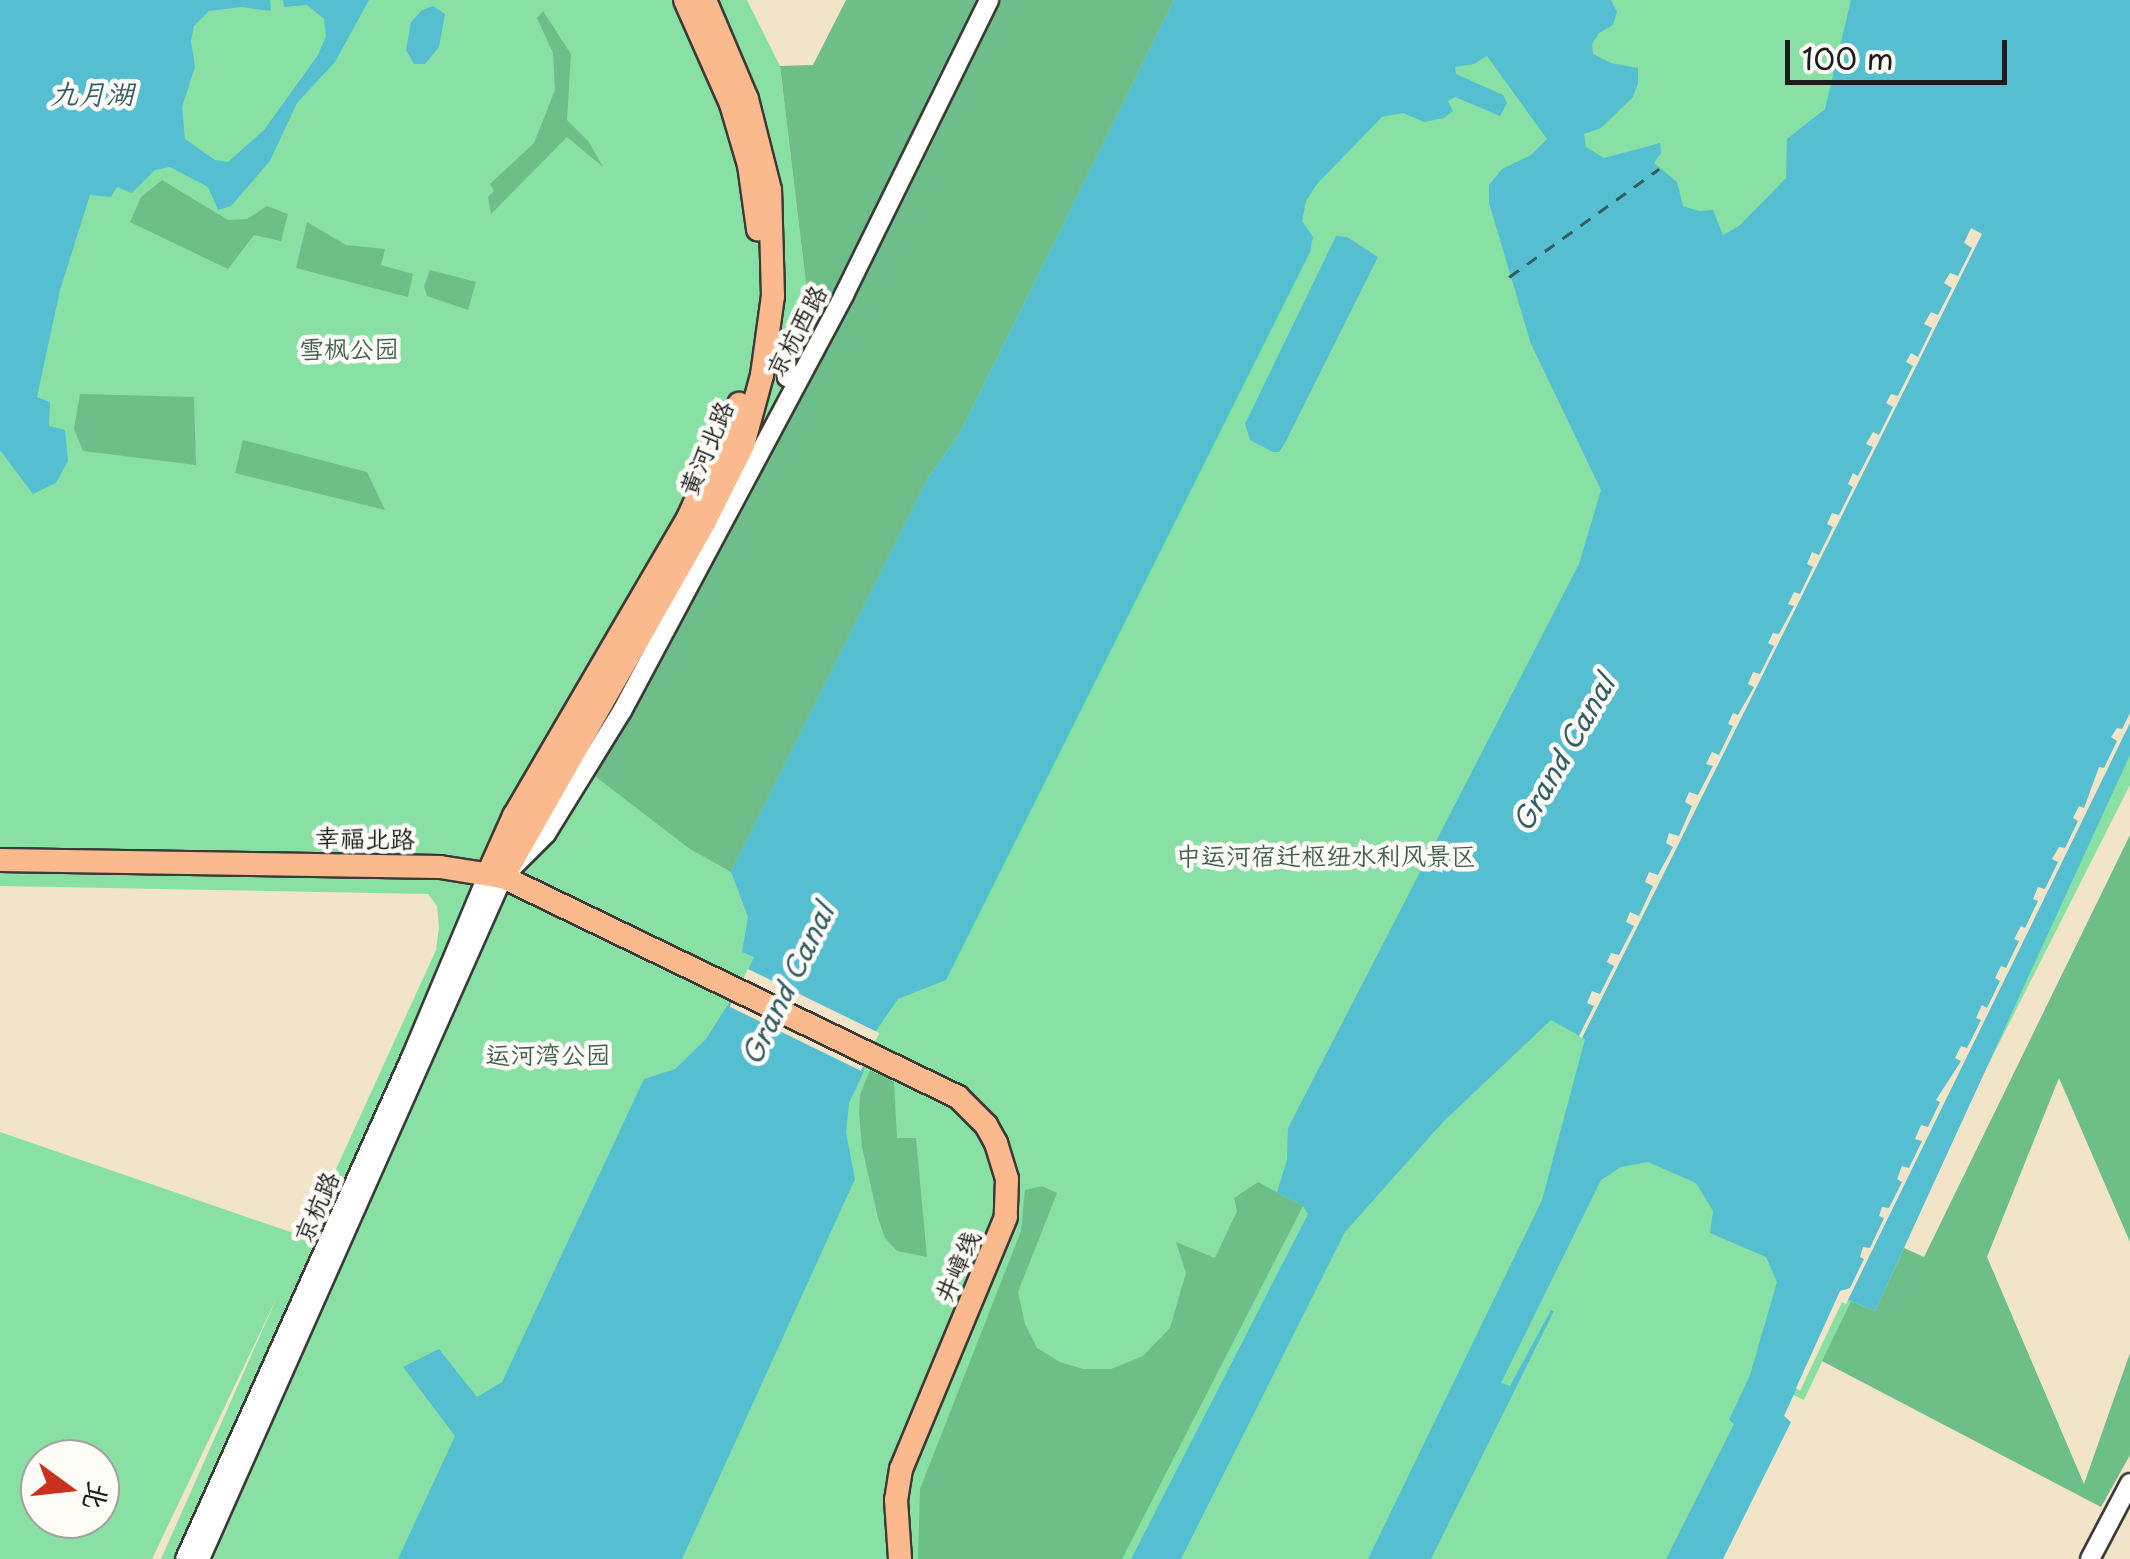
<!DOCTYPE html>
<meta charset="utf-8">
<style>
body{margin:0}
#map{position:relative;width:2130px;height:1559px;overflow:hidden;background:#f2e4c9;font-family:"Playpen Sans","LXGW WenKai TC",sans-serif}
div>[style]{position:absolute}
.green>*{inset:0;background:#88e0a4}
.forest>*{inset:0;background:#6ebe8a}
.water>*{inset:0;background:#55bfd1}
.pier>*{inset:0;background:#f2e4c9;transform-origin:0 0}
.ferry>*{height:2.5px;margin-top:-1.25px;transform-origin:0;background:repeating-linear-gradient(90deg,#335d64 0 12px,transparent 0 22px)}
.roads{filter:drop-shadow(2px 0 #3c3a36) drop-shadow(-2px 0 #3c3a36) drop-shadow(0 2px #3c3a36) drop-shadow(0 -2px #3c3a36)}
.minor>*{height:18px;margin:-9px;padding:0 9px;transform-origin:9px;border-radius:9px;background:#fff}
.major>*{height:22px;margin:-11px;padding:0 11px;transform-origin:11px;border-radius:11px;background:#fbba8d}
span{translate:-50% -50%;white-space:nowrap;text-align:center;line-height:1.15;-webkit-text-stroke:9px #fdfcf7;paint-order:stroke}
.street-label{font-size:25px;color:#1c1c1c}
.park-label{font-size:25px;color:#42614c}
.water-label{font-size:28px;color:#335d64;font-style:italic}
.north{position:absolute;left:20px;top:1439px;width:100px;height:100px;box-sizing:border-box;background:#fdfcf7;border:2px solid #a3a29f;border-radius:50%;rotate:105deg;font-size:28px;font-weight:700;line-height:40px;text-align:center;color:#1c1c1c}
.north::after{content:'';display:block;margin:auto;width:35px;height:45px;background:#c8321e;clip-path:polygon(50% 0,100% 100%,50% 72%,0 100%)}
.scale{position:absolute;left:1785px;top:40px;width:222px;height:45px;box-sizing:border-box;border:5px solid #1c1c1c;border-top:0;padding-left:12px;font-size:30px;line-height:35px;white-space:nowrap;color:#1c1c1c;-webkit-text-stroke:8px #fdfcf7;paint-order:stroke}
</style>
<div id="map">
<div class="green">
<div style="clip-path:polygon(evenodd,0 0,747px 0,780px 66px,806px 284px,799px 349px,772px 443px,998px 0,2130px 0,2130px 785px,1985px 1071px,1875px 1311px,1851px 1301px,1804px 1400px,1773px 1385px,1686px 1559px,161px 1559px,278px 1295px,152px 1559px,0 1559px,0 1132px,305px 1237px,436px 950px,439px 927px,437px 906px,428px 894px,0 886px,0 0,40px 1459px,100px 1459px,100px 1519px,40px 1519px,40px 1459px)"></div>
</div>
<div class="forest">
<div style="clip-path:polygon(846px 0,1174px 0,959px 435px,929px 476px,731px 872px,690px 849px,592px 774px,770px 450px,799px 349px,806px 284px,780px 66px,813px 65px)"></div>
<div style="clip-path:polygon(543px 11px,571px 54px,567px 120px,589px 142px,603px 167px,567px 137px,491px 214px,488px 197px,494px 191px,490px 184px,534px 143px,555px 90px,553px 53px,537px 18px)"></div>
<div style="clip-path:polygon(162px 180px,228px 220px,247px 219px,267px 206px,288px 214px,281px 241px,254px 235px,228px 269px,130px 222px,141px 197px)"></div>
<div style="clip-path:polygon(307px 222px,346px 245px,385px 249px,381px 265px,413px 274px,408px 297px,296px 268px)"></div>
<div style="clip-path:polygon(430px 270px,476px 282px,468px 310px,427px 296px,424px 286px)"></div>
<div style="clip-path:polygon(80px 394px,194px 397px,196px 465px,83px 451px,74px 429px)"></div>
<div style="clip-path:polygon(243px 440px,367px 472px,385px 510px,235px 473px)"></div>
<div style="clip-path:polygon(2130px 835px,2130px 1242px,2059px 1078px,1987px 1257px,2084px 1484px,2130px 1353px,2130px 1455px,2101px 1507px,1822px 1361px,1851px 1301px,1875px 1311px,1904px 1248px,1924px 1257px)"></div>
<div style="clip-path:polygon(870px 1070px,894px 1082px,897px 1138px,916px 1138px,927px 1257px,897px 1251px,885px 1238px,878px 1218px,862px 1147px,859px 1112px,860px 1095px)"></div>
<div style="clip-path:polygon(1258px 1182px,1303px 1206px,1122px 1559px,918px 1559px,920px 1489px,1021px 1231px,1025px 1190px,1042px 1186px,1057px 1193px,1018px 1292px,1025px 1324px,1037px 1348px,1060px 1362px,1083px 1369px,1111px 1369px,1143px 1356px,1170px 1328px,1186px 1273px,1176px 1242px,1215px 1258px,1237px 1211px,1234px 1198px)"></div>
</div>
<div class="water">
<div style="clip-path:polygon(0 0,270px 0,271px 11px,242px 7px,209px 11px,194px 26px,191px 41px,195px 67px,182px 107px,185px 139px,215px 160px,228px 162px,264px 130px,318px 55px,326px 36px,324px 19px,307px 5px,284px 7px,283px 0,369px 0,335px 62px,297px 103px,270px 161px,231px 206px,218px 210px,208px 187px,170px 167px,155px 170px,132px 193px,117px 187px,111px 197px,90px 195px,60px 290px,37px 397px,50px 402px,49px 426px,65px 430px,68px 461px,56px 483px,33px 494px,0 450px)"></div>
<div style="clip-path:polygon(1174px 0,1611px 0,1617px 12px,1613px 25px,1599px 33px,1592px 44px,1593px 54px,1611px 63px,1638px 68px,1638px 83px,1633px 97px,1601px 128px,1584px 134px,1586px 147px,1604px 158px,1660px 143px,1661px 153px,1654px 163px,1677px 182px,1683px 206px,1699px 211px,1713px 210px,1723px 235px,1739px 226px,1786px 178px,1787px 139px,1825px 109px,1851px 0,2130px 0,2130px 755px,1875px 1311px,1839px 1296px,1784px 1416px,1791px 1422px,1723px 1559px,1666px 1559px,1734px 1424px,1729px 1420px,1750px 1375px,1777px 1282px,1766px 1257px,1710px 1233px,1713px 1211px,1696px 1183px,1648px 1162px,1621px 1167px,1601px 1180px,1501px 1383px,1510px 1386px,1551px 1310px,1554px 1311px,1431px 1559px,1368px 1559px,1542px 1200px,1585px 1039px,1551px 1020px,1443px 1122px,1345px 1232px,1181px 1559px,1131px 1559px,1308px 1214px,1303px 1206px,1277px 1192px,1287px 1160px,1288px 1128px,1579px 564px,1601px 490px,1531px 344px,1489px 203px,1489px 185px,1502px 169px,1531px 155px,1547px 139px,1487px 56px,1474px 64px,1455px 67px,1456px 74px,1503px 95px,1507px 103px,1500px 116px,1455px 97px,1448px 101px,1453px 111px,1444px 118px,1424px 122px,1403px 113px,1382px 117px,1317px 184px,1306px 201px,1302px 221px,1313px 237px,1310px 252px,946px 980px,898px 999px,869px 1041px,863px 1073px,849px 1103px,846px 1133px,855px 1179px,682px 1559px,398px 1559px,455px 1436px,403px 1367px,439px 1349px,477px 1397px,502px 1382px,644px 1079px,675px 1069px,706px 1039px,743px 981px,754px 957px,742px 952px,748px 917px,731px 872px,929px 476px,959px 435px)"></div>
<div style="clip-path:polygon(433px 6px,445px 14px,439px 47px,425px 64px,414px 64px,406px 50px,411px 22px,422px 10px)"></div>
<div style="clip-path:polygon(1336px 236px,1347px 237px,1378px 257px,1285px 443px,1279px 452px,1273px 452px,1250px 440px,1245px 424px)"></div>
</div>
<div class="pier">
<div style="clip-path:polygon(1971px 228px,1982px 234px,1582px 1038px,1579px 1036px,1594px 1006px,1587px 1003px,1592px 991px,1600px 994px,1614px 966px,1607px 962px,1611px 953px,1619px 955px,1634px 926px,1626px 922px,1630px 912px,1639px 916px,1653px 886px,1645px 882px,1649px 872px,1658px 875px,1673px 847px,1666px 843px,1669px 833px,1679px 836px,1692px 806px,1685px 802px,1689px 792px,1698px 795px,1713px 766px,1706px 764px,1712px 752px,1719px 755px,1733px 726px,1728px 724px,1733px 713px,1738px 715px,1754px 687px,1748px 684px,1753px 672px,1760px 674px,1774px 646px,1768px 643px,1773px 633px,1779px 634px,1794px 606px,1788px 604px,1794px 592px,1800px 594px,1813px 567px,1807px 564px,1812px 552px,1819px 555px,1833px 527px,1827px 524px,1832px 513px,1839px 515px,1853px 487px,1848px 484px,1853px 473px,1858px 476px,1873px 447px,1866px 444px,1873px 432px,1879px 435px,1893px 407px,1886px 403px,1891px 394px,1898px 396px,1913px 366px,1906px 362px,1911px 353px,1918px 357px,1932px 328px,1924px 324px,1931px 312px,1938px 315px,1952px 288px,1944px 283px,1950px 273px,1958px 276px,1972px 248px,1964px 243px)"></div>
<div style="clip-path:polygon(2130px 713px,2130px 723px,1846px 1304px,1842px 1302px,1800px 1391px,1796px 1388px,1840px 1291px,1850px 1288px,1864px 1259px,1860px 1257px,1863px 1247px,1870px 1248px,1884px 1218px,1879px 1216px,1882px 1207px,1889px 1208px,1902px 1182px,1897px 1179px,1902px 1166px,1909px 1168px,1922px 1141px,1915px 1139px,1921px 1125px,1928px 1127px,1940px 1102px,1936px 1100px,1961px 1061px,1955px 1058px,1961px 1046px,1967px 1048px,1981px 1020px,1976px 1018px,1982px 1005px,1987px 1008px,2000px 981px,1995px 978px,2001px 966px,2006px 968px,2019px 941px,2014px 939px,2021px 926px,2025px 928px,2038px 901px,2033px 899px,2038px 887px,2045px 889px,2058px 862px,2052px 859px,2059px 847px,2065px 848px,2078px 821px,2073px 818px,2079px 806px,2084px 808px,2099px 767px,2104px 768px,2117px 741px,2111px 737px,2117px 728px,2122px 729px)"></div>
<div style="left:748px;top:969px;width:146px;height:42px;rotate:26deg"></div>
</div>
<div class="ferry">
<div style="left:1509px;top:277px;width:185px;rotate:-35.8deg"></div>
</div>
<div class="roads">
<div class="minor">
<div style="left:786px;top:359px;width:18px;rotate:87deg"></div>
<div style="left:787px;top:377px;width:14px;rotate:-8deg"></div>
<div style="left:185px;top:1559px;width:553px;rotate:-65.75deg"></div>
<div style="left:412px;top:1055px;width:196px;rotate:-67.2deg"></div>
<div style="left:200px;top:1559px;width:746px;rotate:-66.05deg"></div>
<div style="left:503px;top:877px;width:61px;rotate:-45deg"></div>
<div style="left:546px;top:834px;width:145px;rotate:-58.3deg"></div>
<div style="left:622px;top:711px;width:472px;rotate:-61.9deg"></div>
<div style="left:844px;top:295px;width:329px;rotate:-63.8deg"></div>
<div style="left:2090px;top:1559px;width:86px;rotate:-62.2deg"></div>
</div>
<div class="major">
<div style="left:685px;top:0;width:114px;rotate:66.1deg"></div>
<div style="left:731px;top:104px;width:64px;rotate:73.6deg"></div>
<div style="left:749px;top:165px;width:65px;rotate:82deg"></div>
<div style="left:0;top:860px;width:440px;rotate:0.9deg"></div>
<div style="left:440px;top:867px;width:64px;rotate:9deg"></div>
<div style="left:503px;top:877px;width:505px;rotate:25.8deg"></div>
<div style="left:958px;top:1097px;width:40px;rotate:45deg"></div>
<div style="left:986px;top:1125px;width:21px;rotate:61deg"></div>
<div style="left:996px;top:1143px;width:38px;rotate:73deg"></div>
<div style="left:1007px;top:1179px;width:38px;rotate:92deg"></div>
<div style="left:1006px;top:1217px;width:273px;rotate:112.6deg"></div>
<div style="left:901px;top:1469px;width:31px;rotate:99deg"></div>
<div style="left:896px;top:1500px;width:59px;rotate:86.1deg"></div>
<div style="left:488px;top:874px;width:64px;rotate:-65.9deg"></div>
<div style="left:514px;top:816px;width:347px;rotate:-59.7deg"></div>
<div style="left:689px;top:516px;width:123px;rotate:-65.9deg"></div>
<div style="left:503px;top:877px;width:407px;rotate:-60.4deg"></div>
<div style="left:704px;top:523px;width:87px;rotate:-63.4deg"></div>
<div style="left:743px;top:445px;width:73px;rotate:-74.8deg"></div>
<div style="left:762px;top:375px;width:80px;rotate:-82.1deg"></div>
<div style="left:773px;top:296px;width:106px;rotate:-91.6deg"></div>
<div style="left:770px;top:190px;width:94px;rotate:-104.2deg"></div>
<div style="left:747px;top:99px;width:108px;rotate:-113deg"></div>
</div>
</div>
<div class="street-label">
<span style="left:796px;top:331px;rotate:-62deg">京杭西路</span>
<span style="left:706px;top:448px;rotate:-67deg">黄河北路</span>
<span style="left:365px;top:838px;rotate:1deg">幸福北路</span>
<span style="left:316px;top:1207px;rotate:-66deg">京杭路</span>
<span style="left:957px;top:1266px;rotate:-66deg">井嶂线</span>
</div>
<div class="park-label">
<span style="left:349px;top:348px">雪枫公园</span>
<span style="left:1326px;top:855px">中运河宿迁枢纽水利风景区</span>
<span style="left:548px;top:1054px">运河湾公园</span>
</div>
<div class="water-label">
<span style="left:92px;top:93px">九月湖</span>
<span style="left:1563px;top:753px;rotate:-60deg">Grand Canal</span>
<span style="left:787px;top:984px;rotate:-64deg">Grand Canal</span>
</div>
<div class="north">北</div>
<div class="scale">100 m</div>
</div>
